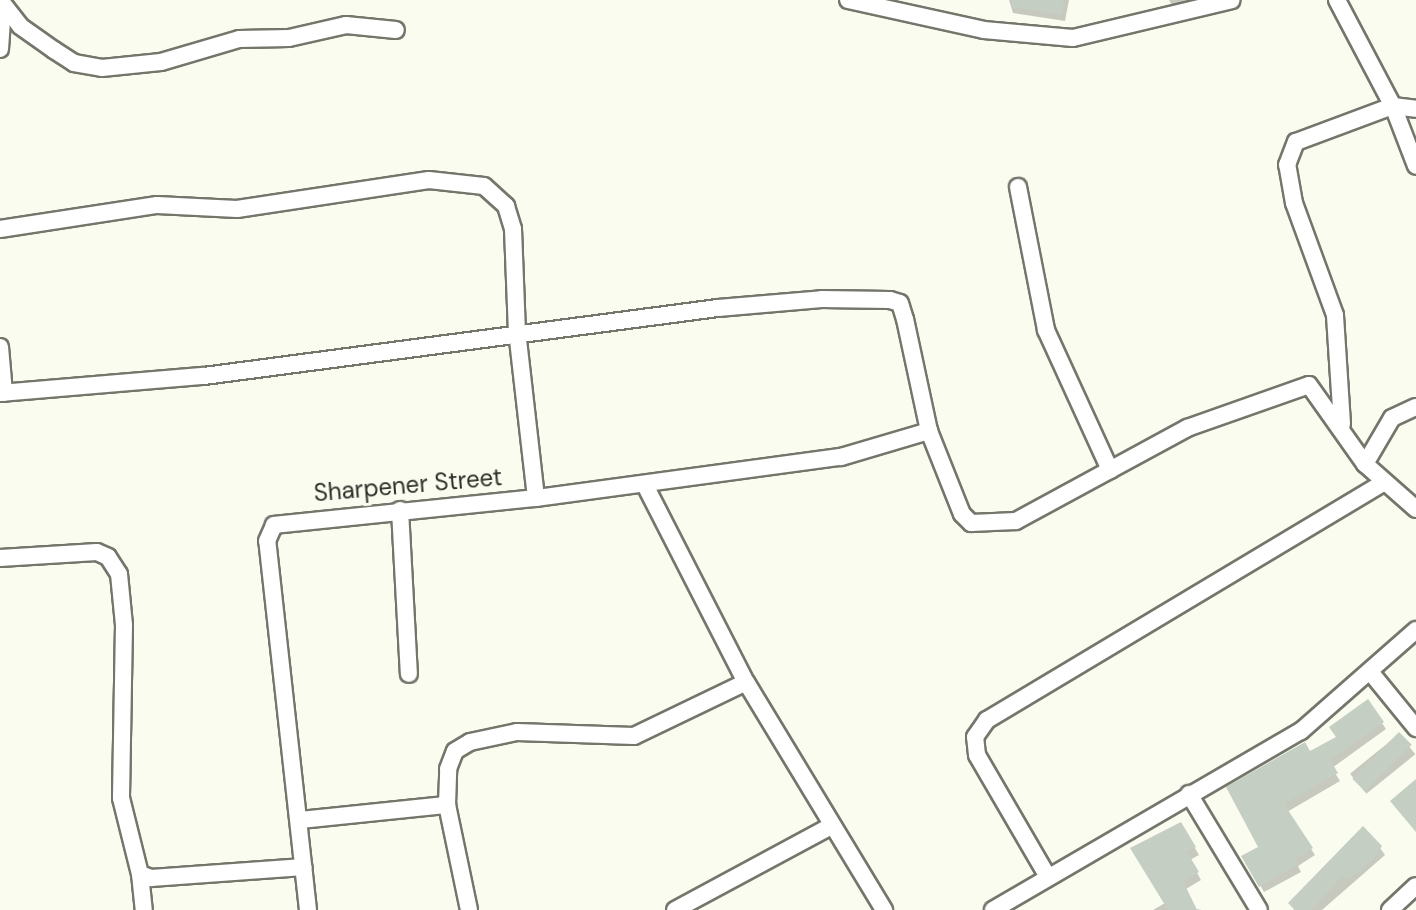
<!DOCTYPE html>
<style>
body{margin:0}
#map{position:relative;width:1416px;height:910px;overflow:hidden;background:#f9fcef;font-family:"DM Sans",sans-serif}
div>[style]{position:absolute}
.shadow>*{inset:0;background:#0003;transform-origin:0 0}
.building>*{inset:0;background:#c4cec3;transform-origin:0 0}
.roads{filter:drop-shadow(2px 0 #74766b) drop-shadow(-2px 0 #74766b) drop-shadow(0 2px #74766b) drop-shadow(0 -2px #74766b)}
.minor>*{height:16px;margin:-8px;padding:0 8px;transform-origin:8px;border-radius:8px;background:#fff}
span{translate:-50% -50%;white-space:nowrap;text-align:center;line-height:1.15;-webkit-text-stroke:6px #f9fcef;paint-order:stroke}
.street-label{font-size:24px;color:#2d2e29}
</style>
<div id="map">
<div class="shadow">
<div style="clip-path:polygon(1009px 0,1069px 0,1065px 21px,1013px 13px)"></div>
<div style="clip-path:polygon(1169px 0,1196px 0,1197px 5px,1174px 9px)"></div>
<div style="clip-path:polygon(1382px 723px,1386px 729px,1332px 768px,1340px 781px,1287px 812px,1315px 855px,1298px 866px,1301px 872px,1264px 892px,1244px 857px,1261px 848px,1310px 754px)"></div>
<div style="left:1399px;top:734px;width:26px;height:63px;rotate:51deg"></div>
<div style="clip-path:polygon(1181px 824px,1199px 855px,1190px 860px,1201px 880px,1186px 889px,1196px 909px,1202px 910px,1153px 910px,1165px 903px)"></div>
<div style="clip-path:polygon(1380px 848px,1385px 855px,1322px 910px,1294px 910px,1291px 903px)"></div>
</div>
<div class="building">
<div style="clip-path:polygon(1012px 0,1064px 0,1062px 15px,1011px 7px)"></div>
<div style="clip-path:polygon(1368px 699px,1384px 722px,1330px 760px,1338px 773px,1284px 804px,1313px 848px,1295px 859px,1299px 864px,1259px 887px,1241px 856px,1258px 847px,1226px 787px,1305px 742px,1310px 751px,1336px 737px,1329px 727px)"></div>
<div style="left:1399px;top:732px;width:18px;height:66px;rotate:45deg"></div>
<div style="clip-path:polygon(1416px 779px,1416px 832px,1390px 801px)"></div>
<div style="clip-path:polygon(1181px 822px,1196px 847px,1187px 852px,1199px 872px,1183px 881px,1197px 910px,1168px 910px,1130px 848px)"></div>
<div style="clip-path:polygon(1363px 826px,1382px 846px,1375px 857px,1358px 873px,1347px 879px,1343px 876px,1311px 910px,1295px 910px,1288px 903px)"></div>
</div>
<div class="roads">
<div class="minor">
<div style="left:0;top:0;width:33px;rotate:52deg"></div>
<div style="left:20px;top:26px;width:42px;rotate:35.2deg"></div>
<div style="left:54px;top:50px;width:24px;rotate:33deg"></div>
<div style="left:74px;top:63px;width:28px;rotate:10deg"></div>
<div style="left:102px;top:68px;width:59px;rotate:-5.8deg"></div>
<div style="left:161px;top:62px;width:81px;rotate:-16.4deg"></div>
<div style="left:239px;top:39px;width:50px;rotate:-1.1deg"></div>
<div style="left:289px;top:38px;width:58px;rotate:-12.8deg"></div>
<div style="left:346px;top:25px;width:50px;rotate:5.7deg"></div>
<div style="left:848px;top:0;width:139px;rotate:12.4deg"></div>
<div style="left:984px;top:30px;width:89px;rotate:5.1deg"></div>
<div style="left:1073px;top:38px;width:163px;rotate:-13.4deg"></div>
<div style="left:1337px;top:0;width:120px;rotate:62.2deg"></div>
<div style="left:1393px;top:106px;width:64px;rotate:69deg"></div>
<div style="left:0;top:49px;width:43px;rotate:-86deg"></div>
<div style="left:1018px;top:187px;width:146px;rotate:78.9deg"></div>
<div style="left:1046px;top:330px;width:154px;rotate:65.4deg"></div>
<div style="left:0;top:229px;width:159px;rotate:-8.7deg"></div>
<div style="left:157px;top:205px;width:80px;rotate:2.9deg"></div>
<div style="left:237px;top:209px;width:194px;rotate:-8.6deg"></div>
<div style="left:429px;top:180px;width:55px;rotate:6.2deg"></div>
<div style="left:484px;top:186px;width:30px;rotate:42deg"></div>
<div style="left:506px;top:206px;width:24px;rotate:73deg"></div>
<div style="left:513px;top:229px;width:102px;rotate:87.8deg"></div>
<div style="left:517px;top:331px;width:168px;rotate:83.5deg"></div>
<div style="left:0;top:347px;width:46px;rotate:85deg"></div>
<div style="left:0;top:393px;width:205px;rotate:-4.8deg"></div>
<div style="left:204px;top:376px;width:518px;rotate:-7.54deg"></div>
<div style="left:718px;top:308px;width:104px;rotate:-4.9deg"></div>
<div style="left:822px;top:299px;width:68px;rotate:0.8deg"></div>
<div style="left:890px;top:300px;width:10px;rotate:17deg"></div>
<div style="left:900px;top:303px;width:17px;rotate:73deg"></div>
<div style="left:905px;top:319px;width:115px;rotate:77.9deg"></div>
<div style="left:929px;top:431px;width:89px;rotate:68.3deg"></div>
<div style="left:962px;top:514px;width:13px;rotate:45deg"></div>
<div style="left:971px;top:523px;width:45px;rotate:-2.5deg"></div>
<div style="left:1016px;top:521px;width:195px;rotate:-28.5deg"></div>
<div style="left:1187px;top:428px;width:129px;rotate:-19.4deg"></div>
<div style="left:1309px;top:385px;width:97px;rotate:54.7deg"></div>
<div style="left:1365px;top:464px;width:68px;rotate:41.4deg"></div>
<div style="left:1342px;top:424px;width:109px;rotate:-93.7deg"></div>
<div style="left:1335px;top:315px;width:119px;rotate:-110.1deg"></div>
<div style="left:1294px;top:203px;width:39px;rotate:-100deg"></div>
<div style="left:1287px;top:165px;width:25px;rotate:-69deg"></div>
<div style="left:1296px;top:142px;width:103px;rotate:-20.4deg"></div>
<div style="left:1393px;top:106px;width:23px;rotate:7deg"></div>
<div style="left:1365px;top:464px;width:53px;rotate:-59.6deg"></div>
<div style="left:1392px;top:418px;width:26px;rotate:-25deg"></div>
<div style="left:645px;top:485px;width:221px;rotate:62.9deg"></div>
<div style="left:746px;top:682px;width:267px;rotate:58.8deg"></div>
<div style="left:400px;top:510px;width:164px;rotate:86.9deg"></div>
<div style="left:0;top:558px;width:97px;rotate:-3.5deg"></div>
<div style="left:97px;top:552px;width:12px;rotate:24deg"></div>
<div style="left:108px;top:557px;width:20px;rotate:57deg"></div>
<div style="left:119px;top:574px;width:51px;rotate:84.4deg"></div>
<div style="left:124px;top:625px;width:173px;rotate:91deg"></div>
<div style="left:121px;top:798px;width:78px;rotate:76deg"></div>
<div style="left:140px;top:874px;width:12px;rotate:20deg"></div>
<div style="left:151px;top:878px;width:153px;rotate:-4.1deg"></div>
<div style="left:1372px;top:674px;width:70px;rotate:50.8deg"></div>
<div style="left:1189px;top:794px;width:135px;rotate:58.9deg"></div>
<div style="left:301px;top:820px;width:147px;rotate:-5.9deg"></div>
<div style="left:140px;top:874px;width:36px;rotate:84deg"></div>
<div style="left:1048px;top:877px;width:141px;rotate:-120.2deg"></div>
<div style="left:977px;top:755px;width:18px;rotate:-96deg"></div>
<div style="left:975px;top:737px;width:21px;rotate:-55deg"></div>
<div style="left:987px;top:720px;width:460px;rotate:-30.9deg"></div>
<div style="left:308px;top:910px;width:371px;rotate:-96.3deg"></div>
<div style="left:267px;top:541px;width:17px;rotate:-66deg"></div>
<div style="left:274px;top:525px;width:263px;rotate:-5.9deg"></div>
<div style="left:536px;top:498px;width:308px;rotate:-7.7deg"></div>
<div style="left:841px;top:457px;width:92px;rotate:-16.5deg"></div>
<div style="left:469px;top:910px;width:107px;rotate:-101.8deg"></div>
<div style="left:447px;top:805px;width:36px;rotate:-88deg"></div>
<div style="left:448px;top:769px;width:19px;rotate:-69deg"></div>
<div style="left:455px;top:751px;width:17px;rotate:-31deg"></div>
<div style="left:470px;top:742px;width:48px;rotate:-12deg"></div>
<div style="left:517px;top:732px;width:117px;rotate:2deg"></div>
<div style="left:634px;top:736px;width:124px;rotate:-25.7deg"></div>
<div style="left:675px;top:910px;width:177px;rotate:-28.3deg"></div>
<div style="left:993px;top:910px;width:356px;rotate:-30.2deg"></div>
<div style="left:1301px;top:731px;width:153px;rotate:-41.3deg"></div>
<div style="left:1390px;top:910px;width:35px;rotate:-43deg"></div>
</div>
</div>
<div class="street-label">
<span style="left:408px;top:485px;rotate:-5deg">Sharpener Street</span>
</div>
</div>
